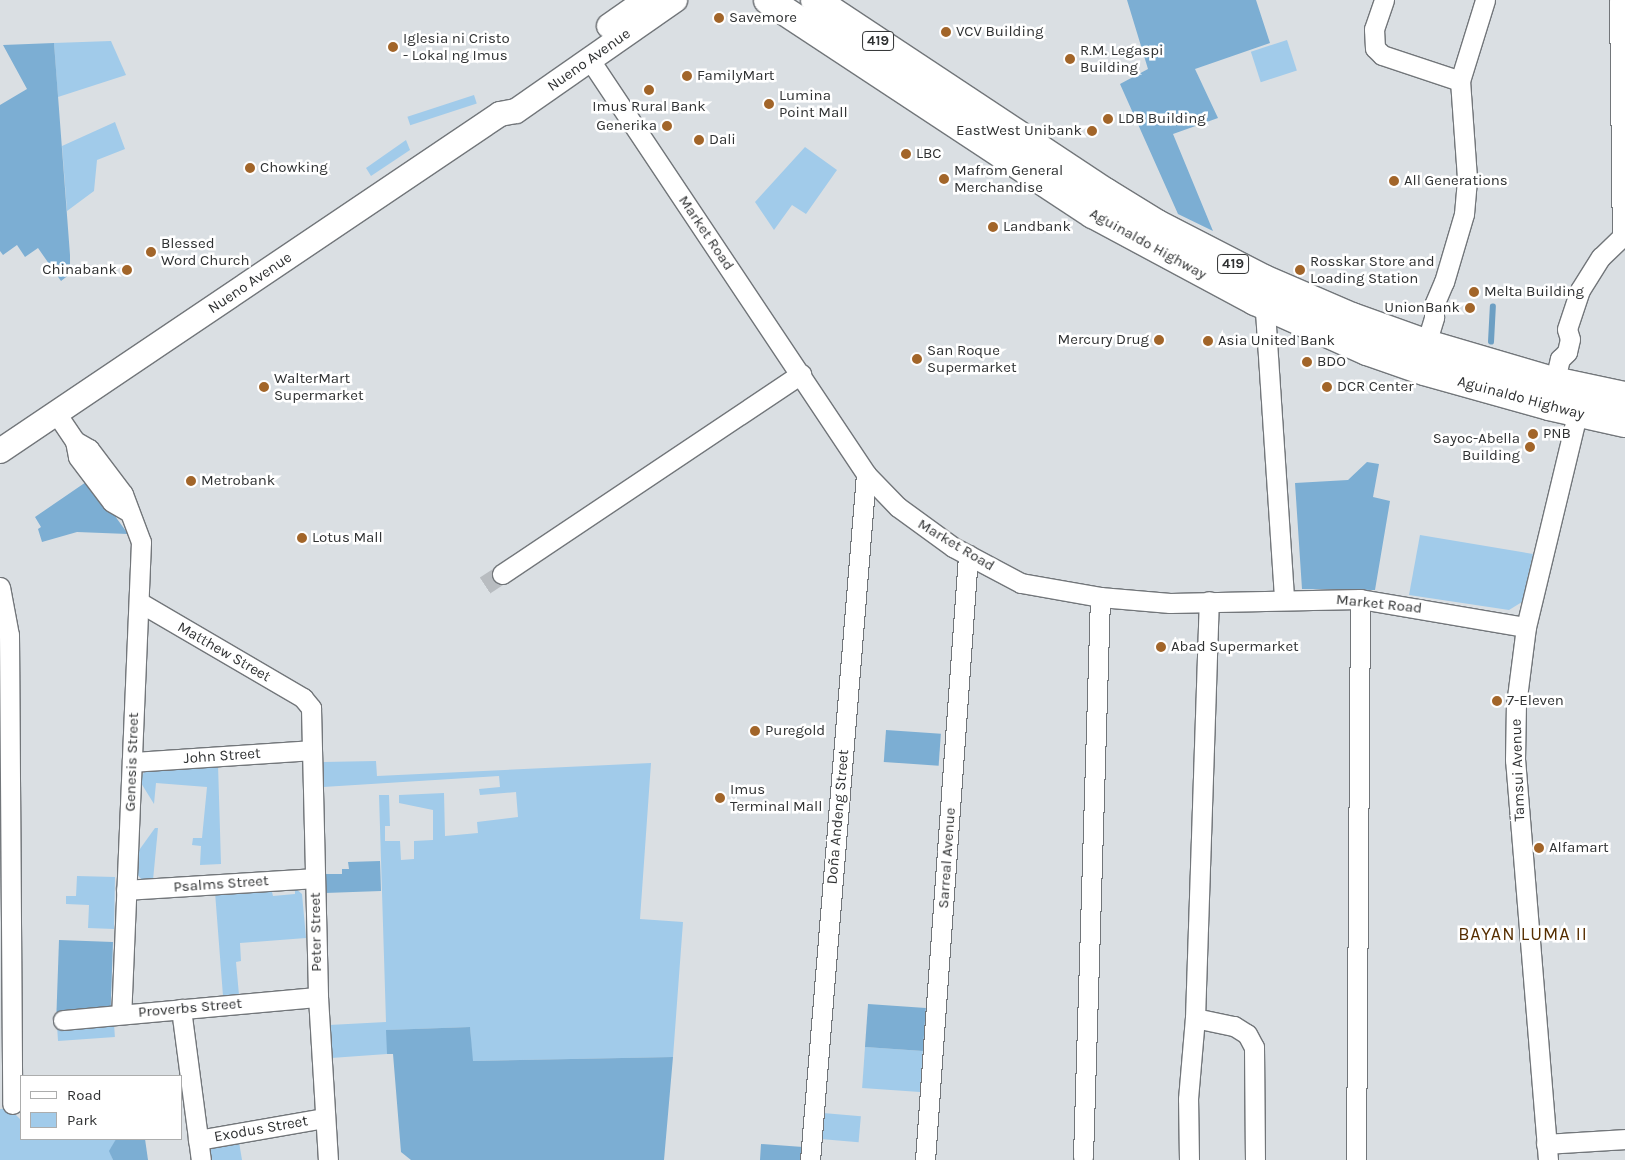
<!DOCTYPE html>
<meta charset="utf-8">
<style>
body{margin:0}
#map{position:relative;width:1625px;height:1160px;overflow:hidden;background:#dadfe3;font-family:Karla,sans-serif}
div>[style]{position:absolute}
.green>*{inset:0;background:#a1cbea;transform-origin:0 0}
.forest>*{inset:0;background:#7caed3;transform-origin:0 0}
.stream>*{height:5.5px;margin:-2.75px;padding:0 2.75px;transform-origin:2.75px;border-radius:2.75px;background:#6d9fc3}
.minor-tunnel>*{height:19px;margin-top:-9.5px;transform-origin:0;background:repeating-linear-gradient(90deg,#b8bcc0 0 19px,transparent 0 28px)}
.roads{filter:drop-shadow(1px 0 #72767a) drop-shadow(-1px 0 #72767a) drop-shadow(0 1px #72767a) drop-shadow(0 -1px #72767a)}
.minor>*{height:19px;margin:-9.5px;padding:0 9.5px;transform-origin:9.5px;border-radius:9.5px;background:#fff}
.major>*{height:24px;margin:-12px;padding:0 12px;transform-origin:12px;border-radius:12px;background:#fff}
.highway>*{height:28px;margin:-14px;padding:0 14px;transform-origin:14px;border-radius:14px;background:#fff}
.dots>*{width:14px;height:14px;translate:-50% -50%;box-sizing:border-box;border:2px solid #fff;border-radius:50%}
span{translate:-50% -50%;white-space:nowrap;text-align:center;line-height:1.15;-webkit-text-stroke:5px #fff;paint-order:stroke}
.shield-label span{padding:1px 4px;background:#fff;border:1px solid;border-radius:4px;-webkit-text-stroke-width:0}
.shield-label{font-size:14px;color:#2f3132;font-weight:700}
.poi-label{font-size:15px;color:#2f3132}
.left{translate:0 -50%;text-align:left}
.right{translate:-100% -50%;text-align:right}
.street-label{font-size:15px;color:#2f3132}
.quarter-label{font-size:18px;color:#562e00;letter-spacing:1px}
.legend{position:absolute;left:20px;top:1075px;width:162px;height:65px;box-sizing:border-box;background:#fff;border:1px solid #acadad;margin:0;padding:6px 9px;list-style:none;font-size:15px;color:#2f3132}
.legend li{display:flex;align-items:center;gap:10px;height:25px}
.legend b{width:25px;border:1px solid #acadad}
</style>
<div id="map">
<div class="green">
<div style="left:1287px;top:40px;width:32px;height:38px;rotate:72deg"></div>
<div style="clip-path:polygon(111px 41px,126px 75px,58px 97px,54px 43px)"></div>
<div style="left:474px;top:95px;width:9px;height:70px;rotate:72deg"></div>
<div style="clip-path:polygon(115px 122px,125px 149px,97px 160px,94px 191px,67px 211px,62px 146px)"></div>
<div style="clip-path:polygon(406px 140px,410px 150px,371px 176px,366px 168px)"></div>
<div style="clip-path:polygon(805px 147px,837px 170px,806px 214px,792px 205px,774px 230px,755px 202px)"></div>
<div style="clip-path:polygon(1420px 535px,1533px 554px,1522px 602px,1509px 610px,1409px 595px)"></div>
<div style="clip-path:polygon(376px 761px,377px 776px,651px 763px,640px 919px,683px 922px,673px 1057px,472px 1061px,470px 1027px,387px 1030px,387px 1054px,331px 1058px,329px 1025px,386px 1022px,379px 795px,389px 795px,390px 826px,385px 826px,385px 841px,400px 841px,401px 860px,414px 859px,414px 841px,433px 840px,433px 810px,399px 803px,399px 795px,444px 793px,445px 836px,478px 833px,477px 822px,518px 817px,516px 792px,480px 795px,479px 789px,500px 787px,499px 776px,323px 787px,323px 762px)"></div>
<div style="clip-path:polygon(218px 764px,221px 864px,200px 865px,201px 846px,192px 845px,193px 838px,202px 838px,207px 787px,156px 783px,154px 804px,141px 783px,141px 777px,145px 771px)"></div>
<div style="clip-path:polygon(155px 828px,158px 828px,153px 880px,142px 880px,136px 873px,137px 853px)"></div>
<div style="clip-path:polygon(77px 876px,115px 877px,114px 929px,88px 928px,89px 905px,66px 904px,66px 896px,76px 896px)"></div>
<div style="clip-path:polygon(271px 888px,273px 896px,295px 894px,295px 888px,302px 894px,306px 938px,240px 943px,241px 961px,236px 962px,239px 995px,223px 996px,215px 892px)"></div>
<div style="left:114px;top:1024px;width:13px;height:57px;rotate:86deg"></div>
<div style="left:865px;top:1047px;width:58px;height:41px;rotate:4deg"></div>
<div style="clip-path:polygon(9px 1108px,21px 1120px,21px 1139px,116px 1139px,110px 1151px,113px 1160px,0 1160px,0 1109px)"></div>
<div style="left:823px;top:1113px;width:38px;height:26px;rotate:5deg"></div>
<div style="clip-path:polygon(239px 1142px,242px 1160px,210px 1160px,209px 1152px,213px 1147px)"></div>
</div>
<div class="forest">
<div style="clip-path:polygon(1127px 0,1256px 0,1270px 43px,1195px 69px,1218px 118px,1173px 134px,1213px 231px,1178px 214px,1120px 84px,1148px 69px)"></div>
<div style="clip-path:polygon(54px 43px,70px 255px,70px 274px,61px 281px,38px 248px,25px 257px,17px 245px,3px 255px,0 251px,0 105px,27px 89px,3px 45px)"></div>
<div style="clip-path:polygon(1367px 462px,1379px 464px,1373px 497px,1390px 501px,1375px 590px,1302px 589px,1295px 483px,1348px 480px)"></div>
<div style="clip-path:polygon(89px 480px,128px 534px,77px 532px,42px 542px,38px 529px,41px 527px,35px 517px)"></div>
<div style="left:886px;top:730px;width:55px;height:32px;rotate:4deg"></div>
<div style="clip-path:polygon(380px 861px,381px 891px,325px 893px,325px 874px,342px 874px,342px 869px,349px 869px,348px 862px)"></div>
<div style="left:59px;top:940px;width:54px;height:72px;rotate:2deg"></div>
<div style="left:868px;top:1004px;width:58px;height:43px;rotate:4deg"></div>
<div style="clip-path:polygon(470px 1027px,473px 1061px,673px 1057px,664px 1160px,411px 1160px,401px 1152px,393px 1054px,387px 1054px,386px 1030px)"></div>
<div style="clip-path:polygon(116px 1139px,145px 1139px,148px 1160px,113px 1160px,109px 1151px)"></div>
<div style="clip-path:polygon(761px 1144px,803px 1147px,802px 1160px,760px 1160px)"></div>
</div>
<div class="stream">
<div style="left:1491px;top:342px;width:35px;rotate:-87deg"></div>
</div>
<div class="minor-tunnel">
<div style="left:485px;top:585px;width:20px;rotate:-33deg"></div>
</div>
<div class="roads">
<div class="minor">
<div style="left:1384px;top:0;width:31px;rotate:109deg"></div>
<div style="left:1374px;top:29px;width:19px;rotate:87deg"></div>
<div style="left:1375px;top:48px;width:10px;rotate:45deg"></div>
<div style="left:1382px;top:55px;width:82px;rotate:18.4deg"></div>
<div style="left:1619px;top:0;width:236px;rotate:89.3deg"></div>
<div style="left:590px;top:60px;width:498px;rotate:56.3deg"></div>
<div style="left:866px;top:474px;width:46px;rotate:45.9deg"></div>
<div style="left:898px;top:507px;width:68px;rotate:36deg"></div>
<div style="left:953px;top:547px;width:77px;rotate:27.9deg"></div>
<div style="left:1021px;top:583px;width:80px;rotate:10deg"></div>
<div style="left:1100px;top:597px;width:70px;rotate:4.9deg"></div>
<div style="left:1170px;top:603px;width:190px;rotate:-1.2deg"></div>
<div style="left:1360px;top:599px;width:168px;rotate:9.6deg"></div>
<div style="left:1264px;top:296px;width:304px;rotate:86.2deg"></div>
<div style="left:1426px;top:344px;width:28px;rotate:-73deg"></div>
<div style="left:1434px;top:317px;width:12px;rotate:-90deg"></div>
<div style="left:1434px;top:305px;width:25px;rotate:-67deg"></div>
<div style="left:1444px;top:282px;width:71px;rotate:-73.6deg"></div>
<div style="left:1464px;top:214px;width:36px;rotate:-85deg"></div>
<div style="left:1467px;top:178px;width:97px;rotate:-94.1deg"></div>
<div style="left:1460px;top:81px;width:85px;rotate:-72.8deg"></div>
<div style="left:1552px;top:393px;width:35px;rotate:-77deg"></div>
<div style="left:1560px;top:359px;width:10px;rotate:-45deg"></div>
<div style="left:1567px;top:352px;width:13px;rotate:-77deg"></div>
<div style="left:1570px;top:339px;width:10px;rotate:-107deg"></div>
<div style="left:1567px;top:329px;width:41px;rotate:-71.6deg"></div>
<div style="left:1580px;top:290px;width:39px;rotate:-58deg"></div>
<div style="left:1601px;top:257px;width:33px;rotate:-44deg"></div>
<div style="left:56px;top:413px;width:34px;rotate:56deg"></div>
<div style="left:75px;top:441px;width:16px;rotate:30deg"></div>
<div style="left:89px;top:449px;width:56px;rotate:52.9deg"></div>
<div style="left:123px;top:494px;width:51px;rotate:69.4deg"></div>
<div style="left:141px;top:542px;width:472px;rotate:92.4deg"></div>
<div style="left:75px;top:441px;width:16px;rotate:79deg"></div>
<div style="left:78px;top:457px;width:56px;rotate:52.9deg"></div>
<div style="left:112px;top:502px;width:20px;rotate:30deg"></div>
<div style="left:502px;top:574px;width:360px;rotate:-33.8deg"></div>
<div style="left:0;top:587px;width:49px;rotate:79.4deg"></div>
<div style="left:9px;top:635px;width:469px;rotate:89.6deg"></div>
<div style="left:139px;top:602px;width:190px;rotate:30.3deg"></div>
<div style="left:303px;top:698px;width:13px;rotate:51deg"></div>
<div style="left:311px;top:708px;width:289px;rotate:88.6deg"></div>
<div style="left:318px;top:997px;width:163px;rotate:86.5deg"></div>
<div style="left:132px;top:762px;width:180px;rotate:-3.8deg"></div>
<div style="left:126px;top:890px;width:189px;rotate:-3.6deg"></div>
<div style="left:181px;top:1009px;width:152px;rotate:82.5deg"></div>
<div style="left:1195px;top:1018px;width:40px;rotate:12deg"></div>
<div style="left:1234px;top:1026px;width:15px;rotate:32deg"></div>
<div style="left:1247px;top:1034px;width:15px;rotate:62deg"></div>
<div style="left:1254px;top:1047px;width:113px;rotate:89.5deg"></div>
<div style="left:63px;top:1020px;width:256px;rotate:-5.2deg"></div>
<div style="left:198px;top:1140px;width:128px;rotate:-9.9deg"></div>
<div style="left:1546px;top:1144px;width:79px;rotate:-3.6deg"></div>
<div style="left:1083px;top:1157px;width:560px;rotate:-88.26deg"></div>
<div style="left:810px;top:1160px;width:688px;rotate:-85.33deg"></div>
<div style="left:925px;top:1160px;width:607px;rotate:-85.93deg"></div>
<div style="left:1189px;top:1160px;width:61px;rotate:-90.9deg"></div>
<div style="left:1188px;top:1099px;width:81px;rotate:-85.1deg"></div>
<div style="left:1195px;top:1018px;width:417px;rotate:-88.1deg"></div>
<div style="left:1356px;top:1160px;width:561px;rotate:-89.59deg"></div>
<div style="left:1548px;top:1160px;width:401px;rotate:-94.7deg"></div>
<div style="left:1515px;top:760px;width:55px;rotate:-89deg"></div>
<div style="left:1516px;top:705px;width:79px;rotate:-82.7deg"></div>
<div style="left:1526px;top:627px;width:231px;rotate:-76.5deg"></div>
</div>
<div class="major">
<div style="left:609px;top:26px;width:45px;rotate:-35.1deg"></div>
<div style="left:0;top:451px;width:603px;rotate:-33.98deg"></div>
<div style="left:500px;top:114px;width:16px;rotate:-11deg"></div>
<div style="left:516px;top:111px;width:194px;rotate:-34.9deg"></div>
</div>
<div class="highway">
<div style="left:768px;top:0;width:389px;rotate:33.4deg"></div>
<div style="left:1093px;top:214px;width:184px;rotate:28.2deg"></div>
<div style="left:1255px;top:301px;width:123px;rotate:24.1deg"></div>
<div style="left:1367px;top:351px;width:60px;rotate:19.3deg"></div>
<div style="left:1424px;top:371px;width:130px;rotate:15.6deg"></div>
<div style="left:1549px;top:406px;width:78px;rotate:12.6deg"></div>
<div style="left:815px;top:0;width:348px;rotate:33.5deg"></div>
<div style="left:1105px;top:192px;width:61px;rotate:31.6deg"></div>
<div style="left:1157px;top:224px;width:120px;rotate:27.2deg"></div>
<div style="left:1264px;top:279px;width:96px;rotate:23.4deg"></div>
<div style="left:1352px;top:317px;width:83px;rotate:19.7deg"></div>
<div style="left:1430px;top:345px;width:124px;rotate:16.4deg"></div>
<div style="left:1549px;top:380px;width:78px;rotate:11.9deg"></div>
</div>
</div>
<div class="dots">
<div style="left:719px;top:18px;background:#a26529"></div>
<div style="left:946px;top:32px;background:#a26529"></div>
<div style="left:393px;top:47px;background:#a26529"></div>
<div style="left:1070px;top:59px;background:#a26529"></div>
<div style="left:687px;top:76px;background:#a26529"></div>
<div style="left:649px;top:90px;background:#a26529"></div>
<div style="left:769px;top:104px;background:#a26529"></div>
<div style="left:1108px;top:119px;background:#a26529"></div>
<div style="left:667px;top:126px;background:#a26529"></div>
<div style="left:1092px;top:131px;background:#a26529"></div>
<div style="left:699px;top:140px;background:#a26529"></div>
<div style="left:906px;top:154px;background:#a26529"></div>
<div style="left:250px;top:168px;background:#a26529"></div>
<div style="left:944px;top:179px;background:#a26529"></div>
<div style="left:1394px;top:181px;background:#a26529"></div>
<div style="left:993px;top:227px;background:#a26529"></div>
<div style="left:151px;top:252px;background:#a26529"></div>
<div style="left:127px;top:270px;background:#a26529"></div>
<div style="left:1300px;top:270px;background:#a26529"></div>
<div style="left:1474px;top:292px;background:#a26529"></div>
<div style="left:1470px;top:308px;background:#a26529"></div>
<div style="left:1159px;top:340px;background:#a26529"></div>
<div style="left:1208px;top:341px;background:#a26529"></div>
<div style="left:917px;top:359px;background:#a26529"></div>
<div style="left:1307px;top:362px;background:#a26529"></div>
<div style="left:264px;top:387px;background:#a26529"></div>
<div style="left:1327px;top:387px;background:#a26529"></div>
<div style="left:1533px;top:434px;background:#a26529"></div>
<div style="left:1530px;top:447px;background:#a26529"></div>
<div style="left:191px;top:481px;background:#a26529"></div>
<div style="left:302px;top:538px;background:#a26529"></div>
<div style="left:1161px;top:647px;background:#a26529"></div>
<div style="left:1497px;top:701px;background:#a26529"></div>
<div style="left:755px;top:731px;background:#a26529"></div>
<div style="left:720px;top:798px;background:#a26529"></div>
<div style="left:1539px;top:848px;background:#a26529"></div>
</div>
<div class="shield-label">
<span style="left:878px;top:41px">419</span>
<span style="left:1233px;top:264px">419</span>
</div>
<div class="poi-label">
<span class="left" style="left:729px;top:18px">Savemore</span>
<span class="left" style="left:956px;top:32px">VCV Building</span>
<span class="left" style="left:403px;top:47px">Iglesia ni Cristo<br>- Lokal ng Imus</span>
<span class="left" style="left:1080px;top:59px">R.M. Legaspi<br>Building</span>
<span class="left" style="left:697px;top:76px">FamilyMart</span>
<span class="left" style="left:779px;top:104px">Lumina<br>Point Mall</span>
<span style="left:649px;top:107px">Imus Rural Bank</span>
<span class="left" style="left:1118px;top:119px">LDB Building</span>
<span class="right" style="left:657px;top:126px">Generika</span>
<span class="right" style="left:1082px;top:131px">EastWest Unibank</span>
<span class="left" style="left:709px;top:140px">Dali</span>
<span class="left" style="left:916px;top:154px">LBC</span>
<span class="left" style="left:260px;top:168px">Chowking</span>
<span class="left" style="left:954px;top:179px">Mafrom General<br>Merchandise</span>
<span class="left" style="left:1404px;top:181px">All Generations</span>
<span class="left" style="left:1003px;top:227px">Landbank</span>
<span class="left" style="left:161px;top:252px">Blessed<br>Word Church</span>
<span class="left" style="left:1310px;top:270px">Rosskar Store and<br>Loading Station</span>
<span class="right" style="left:117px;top:270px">Chinabank</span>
<span class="left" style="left:1484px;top:292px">Melta Building</span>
<span class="right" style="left:1460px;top:308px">UnionBank</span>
<span class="right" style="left:1149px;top:340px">Mercury Drug</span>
<span class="left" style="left:1218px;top:341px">Asia United Bank</span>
<span class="left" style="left:927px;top:359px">San Roque<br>Supermarket</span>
<span class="left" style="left:1317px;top:362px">BDO</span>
<span class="left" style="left:274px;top:387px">WalterMart<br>Supermarket</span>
<span class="left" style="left:1337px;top:387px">DCR Center</span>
<span class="left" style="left:1543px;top:434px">PNB</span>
<span class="right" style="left:1520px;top:447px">Sayoc-Abella<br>Building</span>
<span class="left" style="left:201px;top:481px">Metrobank</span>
<span class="left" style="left:312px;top:538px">Lotus Mall</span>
<span class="left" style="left:1171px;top:647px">Abad Supermarket</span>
<span class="left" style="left:1507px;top:701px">7-Eleven</span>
<span class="left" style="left:765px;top:731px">Puregold</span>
<span class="left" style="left:730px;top:798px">Imus<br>Terminal Mall</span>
<span class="left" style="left:1549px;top:848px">Alfamart</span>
</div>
<div class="street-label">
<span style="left:589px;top:60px;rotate:-35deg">Nueno Avenue</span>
<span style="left:706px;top:233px;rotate:56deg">Market Road</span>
<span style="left:1148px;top:244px;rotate:29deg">Aguinaldo Highway</span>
<span style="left:250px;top:283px;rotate:-34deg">Nueno Avenue</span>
<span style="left:1521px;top:398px;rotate:15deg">Aguinaldo Highway</span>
<span style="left:956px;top:545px;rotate:31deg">Market Road</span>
<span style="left:1379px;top:604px;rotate:6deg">Market Road</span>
<span style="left:224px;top:652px;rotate:30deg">Matthew Street</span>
<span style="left:222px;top:756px;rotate:-4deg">John Street</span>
<span style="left:132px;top:762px;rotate:-88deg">Genesis Street</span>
<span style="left:1518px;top:770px;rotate:-92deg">Tamsui Avenue</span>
<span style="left:838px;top:817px;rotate:-85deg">Doña Andeng Street</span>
<span style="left:947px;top:858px;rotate:-86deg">Sarreal Avenue</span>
<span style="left:221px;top:884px;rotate:-4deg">Psalms Street</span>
<span style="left:316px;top:932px;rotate:-91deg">Peter Street</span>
<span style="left:190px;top:1008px;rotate:-5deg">Proverbs Street</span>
<span style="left:261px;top:1129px;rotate:-10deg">Exodus Street</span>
</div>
<div class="quarter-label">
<span style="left:1523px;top:934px">BAYAN LUMA II</span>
</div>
<ul class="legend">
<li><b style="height:6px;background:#fff"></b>Road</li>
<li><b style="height:14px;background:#a1cbea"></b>Park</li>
</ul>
</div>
